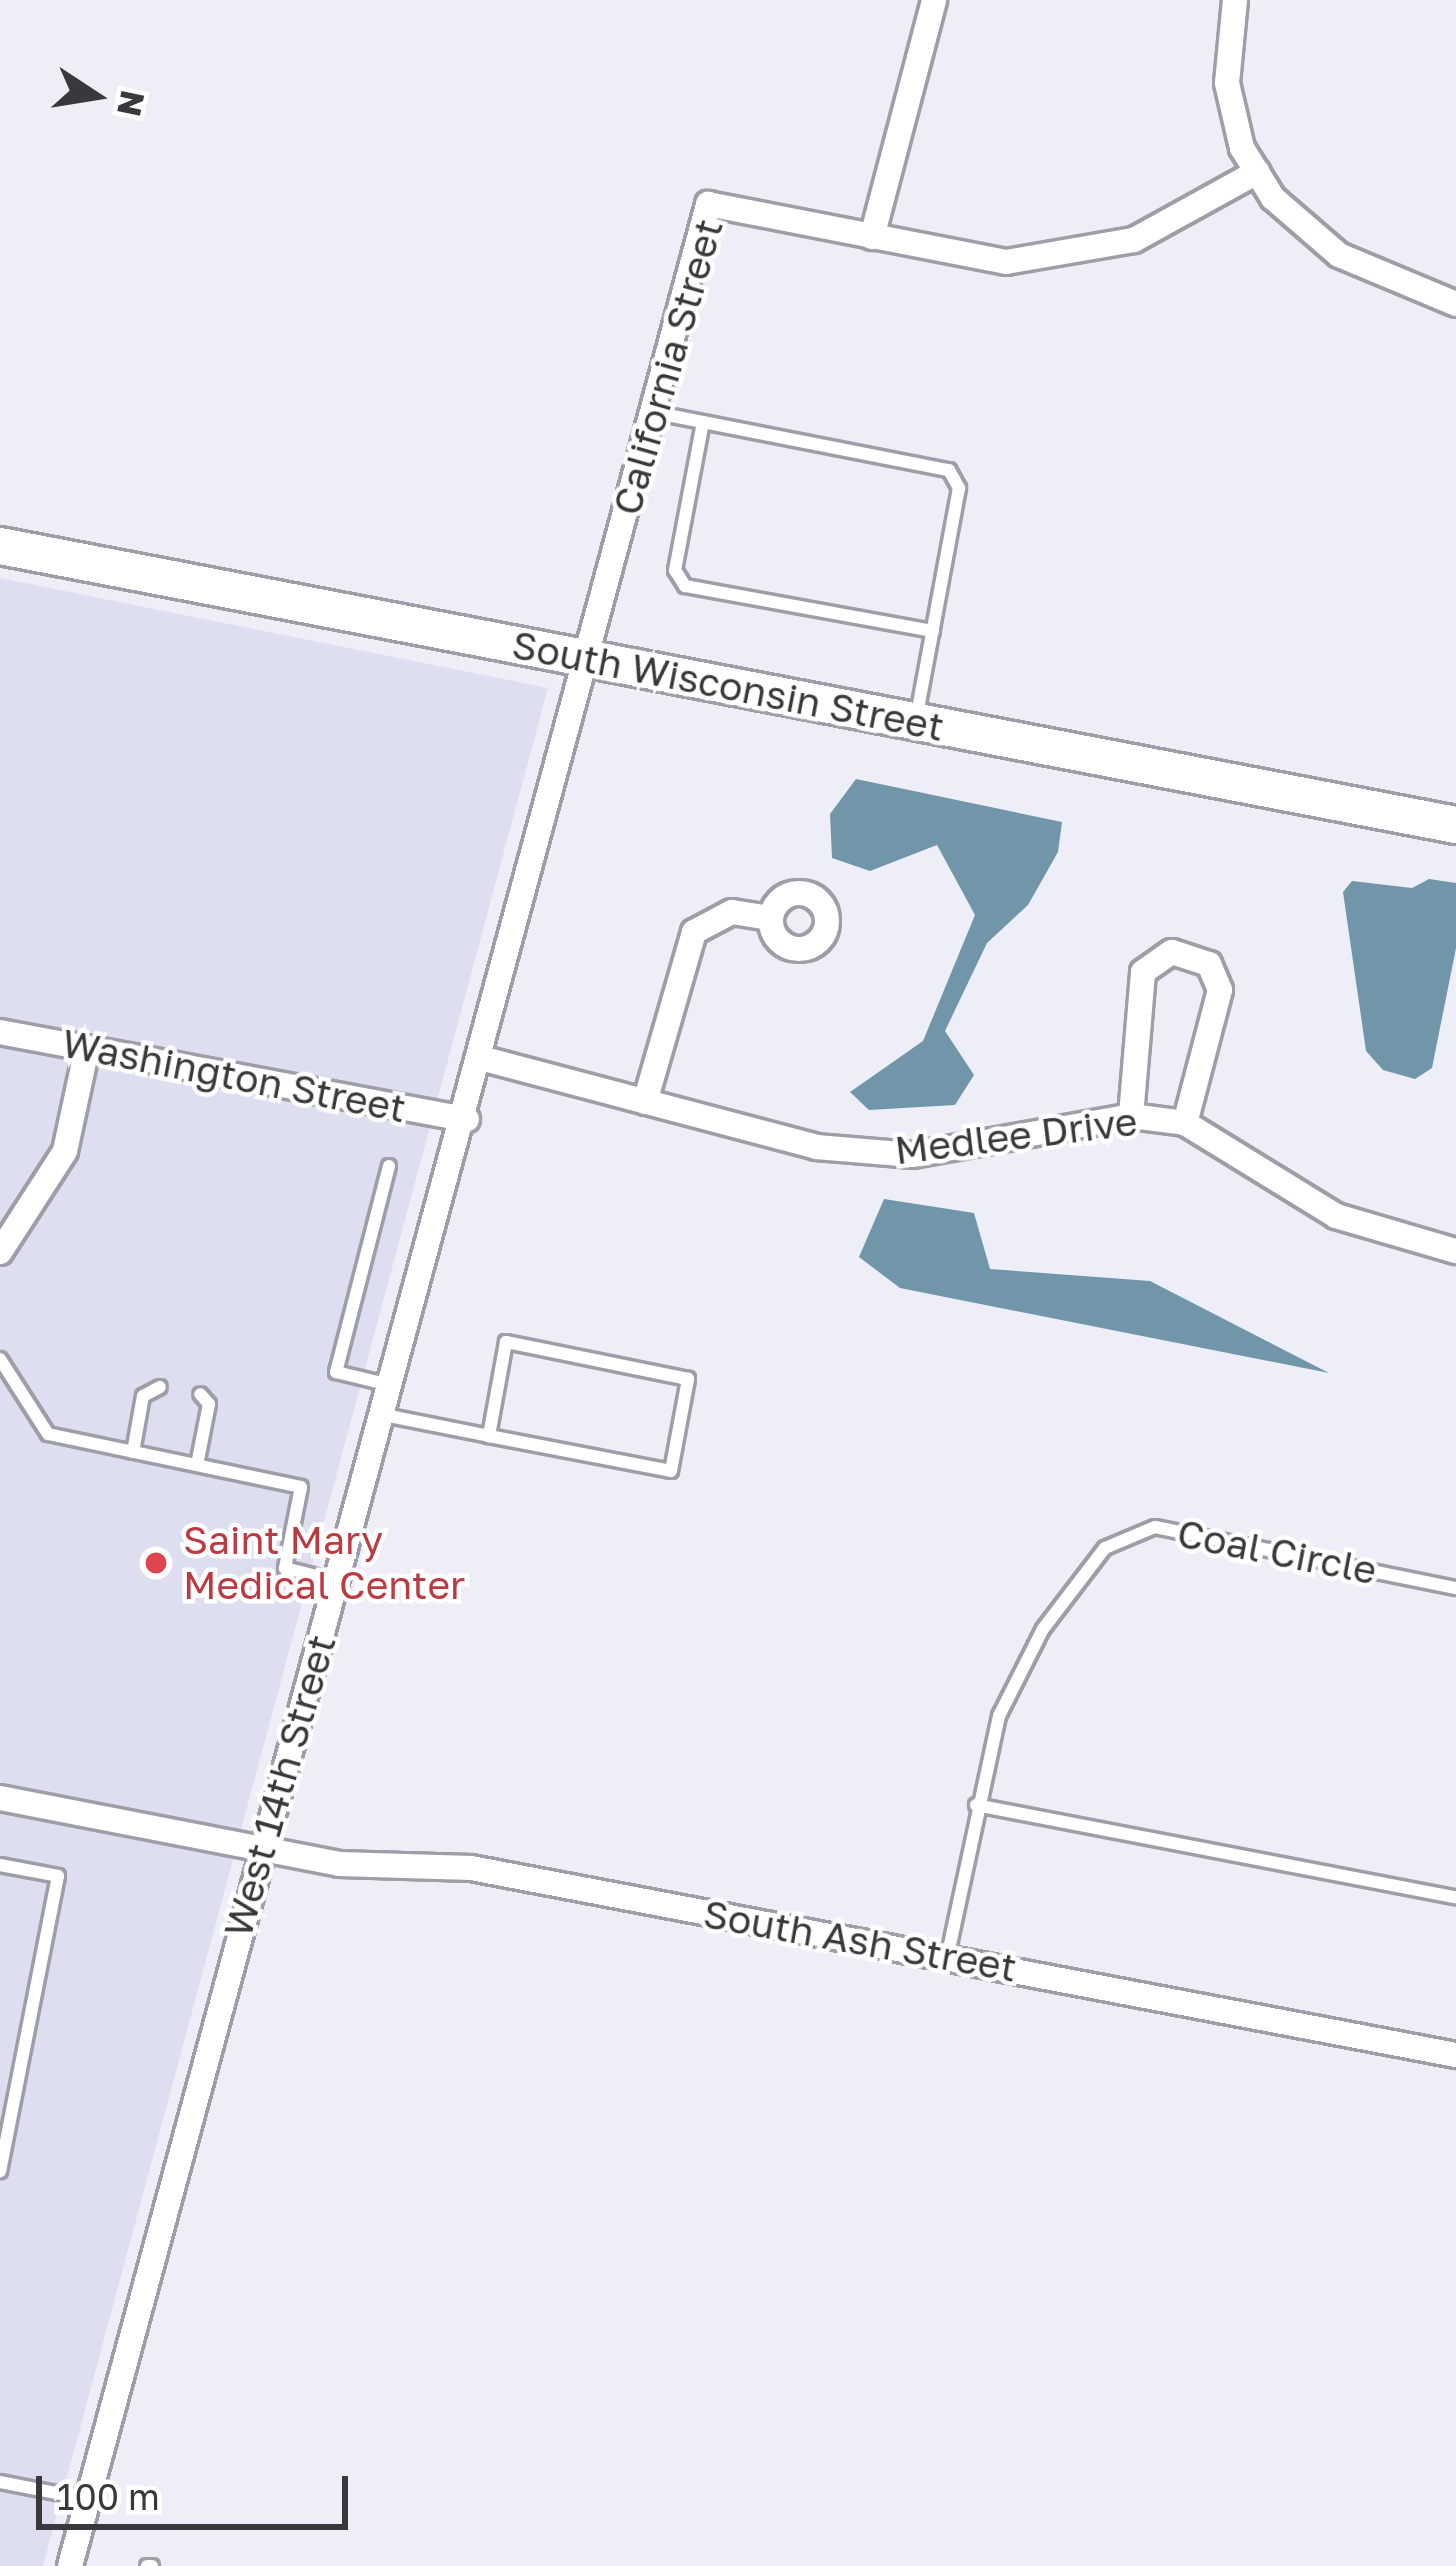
<!DOCTYPE html>
<style>
body{margin:0}
#map{position:relative;width:1456px;height:2566px;overflow:hidden;background:#edeef8;font-family:"Golos Text",sans-serif}
div>[style]{position:absolute}
.built>*{inset:0;background:#dddff0}
.water>*{inset:0;background:#7196a9}
.roads{filter:drop-shadow(3px 0 #9d9ea7) drop-shadow(-3px 0 #9d9ea7) drop-shadow(0 3px #9d9ea7) drop-shadow(0 -3px #9d9ea7)}
.lane>*{height:12px;margin:-6px;padding:0 6px;transform-origin:6px;border-radius:6px;background:#fff}
.street>*{height:24px;margin:-12px;padding:0 12px;transform-origin:12px;border-radius:12px;background:#fff}
.street>.ring{margin:-12px;padding:0;box-sizing:content-box;background:none;border:24px solid #fff;border-radius:50%}
.secondary>*{height:36px;margin:-18px;padding:0 18px;transform-origin:18px;border-radius:18px;background:#fff}
.dots>*{width:33px;height:33px;translate:-50% -50%;box-sizing:border-box;border:6px solid #fff;border-radius:50%}
span{translate:-50% -50%;white-space:nowrap;text-align:center;line-height:1.15;-webkit-text-stroke:9px #fff;paint-order:stroke}
.street-label{font-size:39px;color:#38393c}
.health-label{font-size:39px;color:#be3a42}
.left{translate:0 -50%;text-align:left}
.north{position:absolute;left:36px;top:36px;width:120px;height:120px;-webkit-text-stroke:9px #fff;paint-order:stroke;rotate:102deg;font-size:33px;font-weight:700;line-height:48px;text-align:center;color:#38393c}
.north::after{content:'';display:block;margin:auto;width:42px;height:54px;background:#38393c;clip-path:polygon(50% 0,100% 100%,50% 72%,0 100%)}
.scale{position:absolute;left:36px;top:2476px;width:312px;height:54px;box-sizing:border-box;border:6px solid #38393c;border-top:0;padding-left:15px;font-size:36px;line-height:42px;white-space:nowrap;color:#38393c;-webkit-text-stroke:9px #fff;paint-order:stroke}
</style>
<div id="map">
<div class="built">
<div style="clip-path:polygon(0 578px,548px 688px,43px 2566px,0 2566px)"></div>
</div>
<div class="water">
<div style="clip-path:polygon(856px 779px,1062px 822px,1058px 852px,1028px 905px,987px 943px,945px 1031px,974px 1075px,955px 1105px,869px 1110px,850px 1092px,923px 1041px,975px 915px,937px 845px,870px 871px,832px 858px,830px 814px)"></div>
<div style="clip-path:polygon(1429px 879px,1456px 883px,1456px 948px,1432px 1068px,1415px 1079px,1383px 1070px,1366px 1051px,1343px 892px,1352px 881px,1412px 888px)"></div>
<div style="clip-path:polygon(884px 1199px,974px 1213px,990px 1269px,1150px 1281px,1329px 1373px,900px 1288px,859px 1257px)"></div>
</div>
<div class="roads">
<div class="lane">
<div style="left:652px;top:412px;width:303px;rotate:11.1deg"></div>
<div style="left:949px;top:470px;width:21px;rotate:61deg"></div>
<div style="left:959px;top:488px;width:231px;rotate:100.5deg"></div>
<div style="left:703px;top:422px;width:151px;rotate:100.7deg"></div>
<div style="left:675px;top:570px;width:19px;rotate:58deg"></div>
<div style="left:685px;top:586px;width:252px;rotate:10.3deg"></div>
<div style="left:389px;top:1166px;width:213px;rotate:104.4deg"></div>
<div style="left:336px;top:1372px;width:56px;rotate:13.5deg"></div>
<div style="left:0;top:1359px;width:89px;rotate:57.4deg"></div>
<div style="left:48px;top:1434px;width:258px;rotate:11.8deg"></div>
<div style="left:301px;top:1487px;width:83px;rotate:101.2deg"></div>
<div style="left:285px;top:1568px;width:53px;rotate:14.3deg"></div>
<div style="left:384px;top:1415px;width:107px;rotate:11.3deg"></div>
<div style="left:489px;top:1436px;width:185px;rotate:10.9deg"></div>
<div style="left:671px;top:1471px;width:94px;rotate:-79.5deg"></div>
<div style="left:688px;top:1379px;width:186px;rotate:-168.5deg"></div>
<div style="left:506px;top:1342px;width:96px;rotate:100.3deg"></div>
<div style="left:133px;top:1452px;width:57px;rotate:-79.9deg"></div>
<div style="left:143px;top:1396px;width:19px;rotate:-28deg"></div>
<div style="left:197px;top:1465px;width:62px;rotate:-78.9deg"></div>
<div style="left:209px;top:1404px;width:13px;rotate:-132deg"></div>
<div style="left:976px;top:1805px;width:489px;rotate:10.9deg"></div>
<div style="left:0;top:1865px;width:59px;rotate:10.7deg"></div>
<div style="left:58px;top:1876px;width:301px;rotate:101.1deg"></div>
<div style="left:948px;top:1954px;width:243px;rotate:-77.9deg"></div>
<div style="left:999px;top:1716px;width:97px;rotate:-63.2deg"></div>
<div style="left:1043px;top:1629px;width:102px;rotate:-52.6deg"></div>
<div style="left:1105px;top:1548px;width:54px;rotate:-22.8deg"></div>
<div style="left:1155px;top:1527px;width:307px;rotate:11.5deg"></div>
<div style="left:0;top:2482px;width:89px;rotate:11.1deg"></div>
<div style="left:147px;top:2566px;width:5px"></div>
</div>
<div class="street">
<div style="left:1235px;top:0;width:83px;rotate:95.5deg"></div>
<div style="left:1227px;top:83px;width:67px;rotate:77deg"></div>
<div style="left:1242px;top:148px;width:59px;rotate:58.2deg"></div>
<div style="left:1273px;top:198px;width:87px;rotate:40.8deg"></div>
<div style="left:1339px;top:255px;width:127px;rotate:22.7deg"></div>
<div style="left:872px;top:237px;width:245px;rotate:-75.3deg"></div>
<div class="ring" style="left:771px;top:893px;width:32px;height:32px"></div>
<div style="left:0;top:1032px;width:475px;rotate:10.6deg"></div>
<div style="left:484px;top:1059px;width:343px;rotate:14.8deg"></div>
<div style="left:816px;top:1147px;width:97px;rotate:4.7deg"></div>
<div style="left:913px;top:1155px;width:221px;rotate:-10.1deg"></div>
<div style="left:1131px;top:1116px;width:54px;rotate:7.4deg"></div>
<div style="left:1185px;top:1123px;width:177px;rotate:31.6deg"></div>
<div style="left:1336px;top:1216px;width:125px;rotate:16.3deg"></div>
<div style="left:645px;top:1102px;width:177px;rotate:-73.9deg"></div>
<div style="left:694px;top:932px;width:43px;rotate:-27.8deg"></div>
<div style="left:732px;top:912px;width:39px;rotate:9deg"></div>
<div style="left:1131px;top:1116px;width:144px;rotate:-85.2deg"></div>
<div style="left:1143px;top:972px;width:35px;rotate:-35deg"></div>
<div style="left:1172px;top:952px;width:39px;rotate:18deg"></div>
<div style="left:1209px;top:964px;width:28px;rotate:67deg"></div>
<div style="left:1220px;top:990px;width:138px;rotate:104.7deg"></div>
<div style="left:0;top:1252px;width:120px;rotate:-57.2deg"></div>
<div style="left:65px;top:1151px;width:105px;rotate:-77.9deg"></div>
<div style="left:0;top:1798px;width:345px;rotate:11deg"></div>
<div style="left:339px;top:1864px;width:132px;rotate:1.7deg"></div>
<div style="left:471px;top:1868px;width:1003px;rotate:10.75deg"></div>
<div style="left:70px;top:2566px;width:2447px;rotate:-74.88deg"></div>
<div style="left:708px;top:204px;width:304px;rotate:11deg"></div>
<div style="left:1006px;top:262px;width:130px;rotate:-9.8deg"></div>
<div style="left:1134px;top:240px;width:141px;rotate:-28.9deg"></div>
</div>
<div class="secondary">
<div style="left:0;top:546px;width:1482px;rotate:10.85deg"></div>
</div>
</div>
<div class="dots">
<div style="left:156px;top:1563px;background:#e0444e"></div>
</div>
<div class="street-label">
<span style="left:668px;top:367px;rotate:-74deg">California Street</span>
<span style="left:728px;top:686px;rotate:11deg">South Wisconsin Street</span>
<span style="left:234px;top:1076px;rotate:11deg">Washington Street</span>
<span style="left:1016px;top:1136px;rotate:-7deg">Medlee Drive</span>
<span style="left:1277px;top:1552px;rotate:11deg">Coal Circle</span>
<span style="left:280px;top:1786px;rotate:-74deg">West 14th Street</span>
<span style="left:860px;top:1941px;rotate:10deg">South Ash Street</span>
</div>
<div class="health-label">
<span class="left" style="left:183px;top:1563px">Saint Mary<br>Medical Center</span>
</div>
<div class="north">N</div>
<div class="scale">100 m</div>
</div>
